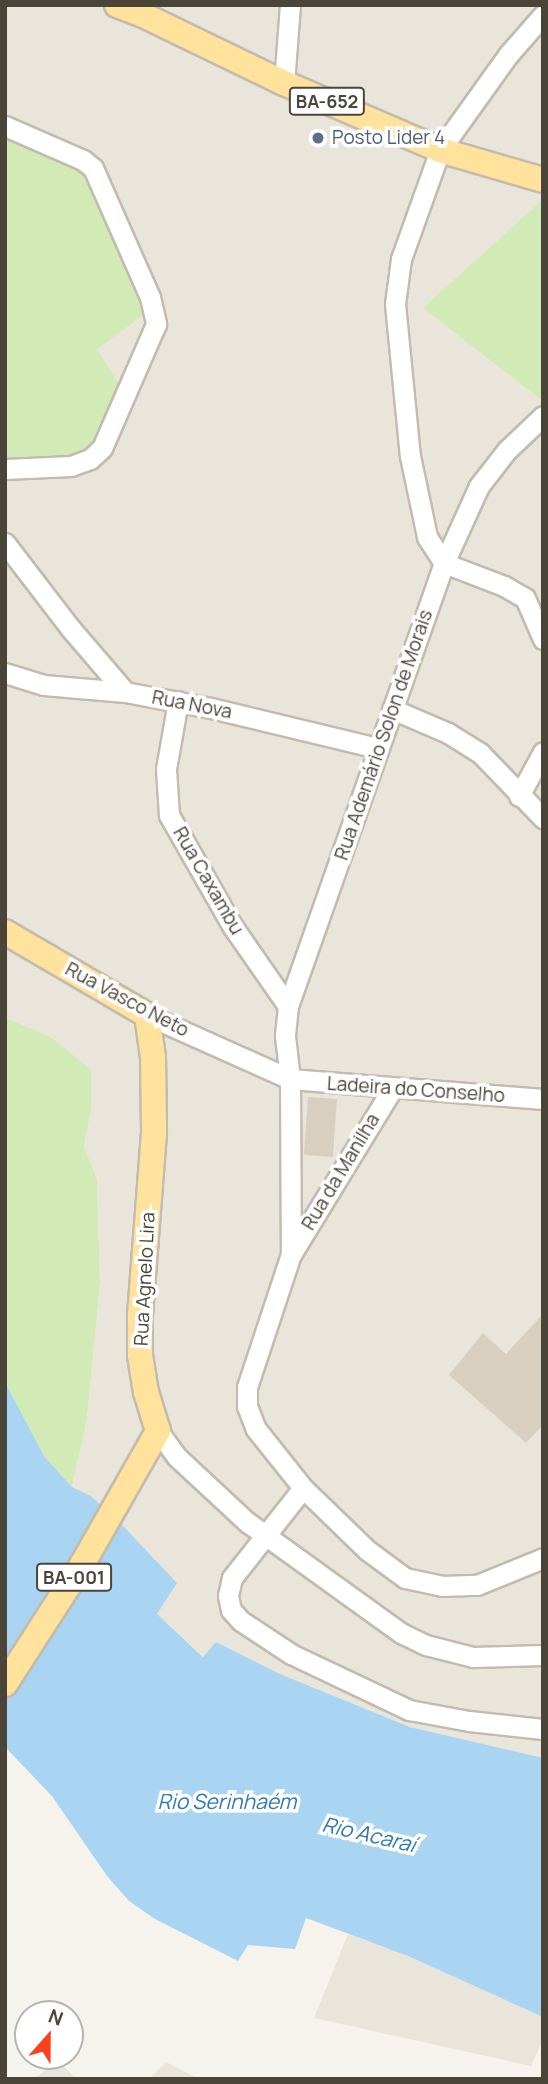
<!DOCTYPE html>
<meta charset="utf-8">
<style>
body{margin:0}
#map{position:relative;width:548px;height:2084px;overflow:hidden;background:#f6f3ec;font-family:Manrope,sans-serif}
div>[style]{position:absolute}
.residential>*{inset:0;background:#eae5da}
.green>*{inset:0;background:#d2eab5}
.water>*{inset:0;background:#a9d4f2}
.building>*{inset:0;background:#d8cfc1;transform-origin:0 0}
.roads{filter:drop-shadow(2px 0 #c2bbae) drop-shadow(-2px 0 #c2bbae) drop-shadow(0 2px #c2bbae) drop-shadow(0 -2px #c2bbae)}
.minor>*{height:19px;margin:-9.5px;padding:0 9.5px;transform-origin:9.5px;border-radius:9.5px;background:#fff}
.major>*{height:24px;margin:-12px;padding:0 12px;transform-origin:12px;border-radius:12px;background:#ffe39c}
.dots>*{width:19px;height:19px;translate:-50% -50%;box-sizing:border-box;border:4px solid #fff;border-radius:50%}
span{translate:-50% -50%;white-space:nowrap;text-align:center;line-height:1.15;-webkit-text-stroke:7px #fff;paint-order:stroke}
.shield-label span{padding:2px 5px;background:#fff;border:2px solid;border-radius:5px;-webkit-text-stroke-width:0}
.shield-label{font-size:18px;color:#4b4439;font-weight:700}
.service-label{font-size:19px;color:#4e5e75}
.left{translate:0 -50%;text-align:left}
.street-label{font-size:19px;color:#4b4439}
.water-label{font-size:21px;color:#2e7ab2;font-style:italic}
.frame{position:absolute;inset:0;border:7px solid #4b4439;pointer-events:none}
.north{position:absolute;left:14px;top:2000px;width:70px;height:70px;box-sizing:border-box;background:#fff;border:2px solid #b7b4b0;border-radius:50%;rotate:21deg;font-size:19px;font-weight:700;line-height:28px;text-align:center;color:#4b4439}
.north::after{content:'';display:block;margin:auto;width:24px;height:32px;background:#fc3f1d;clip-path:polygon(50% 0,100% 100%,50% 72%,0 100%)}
</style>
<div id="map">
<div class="residential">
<div style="clip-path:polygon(5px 5px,543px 5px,543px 1758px,410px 1727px,280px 1674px,216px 1642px,204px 1657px,157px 1614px,91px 1497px,72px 1487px,87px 1419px,100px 1283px,97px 1179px,84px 1146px,91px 1110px,52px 1038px,5px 1017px)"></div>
<div style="clip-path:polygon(348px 1934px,408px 1956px,543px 2017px,543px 2039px,531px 2066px,314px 2018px)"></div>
<div style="clip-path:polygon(58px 2060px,76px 2079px,34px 2079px)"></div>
<div style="clip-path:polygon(166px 2062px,199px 2079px,149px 2079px)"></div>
</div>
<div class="green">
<div style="clip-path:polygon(5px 133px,91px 173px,146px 313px,97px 349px,119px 384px,96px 445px,67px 460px,5px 464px)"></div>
<div style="clip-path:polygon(540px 202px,543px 202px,543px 401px,423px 308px)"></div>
<div style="clip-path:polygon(5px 1017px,52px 1038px,91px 1070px,91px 1110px,84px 1146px,97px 1179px,100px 1283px,87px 1419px,72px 1487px,44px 1456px,5px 1382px)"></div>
</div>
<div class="water">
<div style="clip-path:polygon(5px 1382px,44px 1456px,72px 1487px,91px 1496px,123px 1526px,177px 1583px,157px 1614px,203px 1657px,216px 1642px,280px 1674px,410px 1727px,543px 1758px,543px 2017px,408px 1956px,306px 1918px,295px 1949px,248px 1945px,238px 1961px,155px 1919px,129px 1901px,107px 1876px,52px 1796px,5px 1747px)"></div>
</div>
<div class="building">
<div style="left:308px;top:1097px;width:29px;height:58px;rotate:4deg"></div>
<div style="clip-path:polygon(543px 1314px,543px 1425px,526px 1443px,449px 1375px,483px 1333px,506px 1354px)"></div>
</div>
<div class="roads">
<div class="minor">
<div style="left:543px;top:15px;width:53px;rotate:131.2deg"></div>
<div style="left:508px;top:55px;width:117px;rotate:125.6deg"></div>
<div style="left:440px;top:150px;width:116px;rotate:109.7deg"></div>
<div style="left:401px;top:259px;width:45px;rotate:97.6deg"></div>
<div style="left:395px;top:304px;width:153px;rotate:84.4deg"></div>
<div style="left:410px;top:456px;width:83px;rotate:78.1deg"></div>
<div style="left:427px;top:537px;width:31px;rotate:57deg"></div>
<div style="left:444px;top:563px;width:64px;rotate:21deg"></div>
<div style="left:504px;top:586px;width:24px;rotate:30deg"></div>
<div style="left:525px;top:598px;width:45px;rotate:66.3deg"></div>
<div style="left:284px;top:83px;width:78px;rotate:-85.6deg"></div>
<div style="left:5px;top:126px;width:85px;rotate:23.6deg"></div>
<div style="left:83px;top:160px;width:13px;rotate:39deg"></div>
<div style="left:93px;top:168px;width:141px;rotate:66.2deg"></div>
<div style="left:150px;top:297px;width:28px;rotate:77deg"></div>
<div style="left:156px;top:324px;width:135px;rotate:113.5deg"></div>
<div style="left:102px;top:448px;width:16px;rotate:137deg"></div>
<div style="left:90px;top:459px;width:20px;rotate:160deg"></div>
<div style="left:71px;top:466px;width:66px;rotate:177.4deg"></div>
<div style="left:543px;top:416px;width:50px;rotate:136.6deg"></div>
<div style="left:507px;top:450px;width:46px;rotate:127.9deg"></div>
<div style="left:479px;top:486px;width:85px;rotate:114.4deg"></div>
<div style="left:444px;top:563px;width:470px;rotate:109.4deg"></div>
<div style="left:288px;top:1006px;width:30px;rotate:96deg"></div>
<div style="left:285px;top:1036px;width:43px;rotate:83.4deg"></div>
<div style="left:290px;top:1079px;width:175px;rotate:89.7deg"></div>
<div style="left:291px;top:1254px;width:140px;rotate:108.3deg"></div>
<div style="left:247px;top:1387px;width:19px;rotate:90deg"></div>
<div style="left:247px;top:1406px;width:25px;rotate:69deg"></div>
<div style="left:256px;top:1429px;width:75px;rotate:51.5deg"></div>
<div style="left:303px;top:1488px;width:89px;rotate:44.1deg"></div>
<div style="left:367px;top:1550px;width:47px;rotate:36.4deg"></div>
<div style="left:405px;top:1578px;width:38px;rotate:12deg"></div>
<div style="left:442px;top:1586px;width:35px;rotate:-2deg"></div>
<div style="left:477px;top:1585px;width:71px;rotate:-22.2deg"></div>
<div style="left:5px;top:543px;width:108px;rotate:52.5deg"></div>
<div style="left:71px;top:629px;width:83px;rotate:49.4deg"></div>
<div style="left:5px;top:673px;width:41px;rotate:17.1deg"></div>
<div style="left:44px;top:685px;width:81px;rotate:4.9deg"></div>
<div style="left:125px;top:692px;width:87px;rotate:10.5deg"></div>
<div style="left:211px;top:708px;width:171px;rotate:13.5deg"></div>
<div style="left:178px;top:701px;width:69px;rotate:100deg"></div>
<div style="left:166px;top:769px;width:46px;rotate:86.3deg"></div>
<div style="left:169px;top:815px;width:129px;rotate:60.3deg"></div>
<div style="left:233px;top:927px;width:96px;rotate:55.2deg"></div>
<div style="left:392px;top:709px;width:61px;rotate:23.2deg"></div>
<div style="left:448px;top:733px;width:38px;rotate:32deg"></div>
<div style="left:480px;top:753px;width:91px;rotate:45.9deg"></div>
<div style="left:519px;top:796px;width:50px;rotate:-61.4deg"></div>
<div style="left:147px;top:1015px;width:157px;rotate:24.1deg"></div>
<div style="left:290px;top:1079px;width:254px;rotate:4.5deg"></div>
<div style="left:292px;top:1253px;width:192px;rotate:-58.6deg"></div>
<div style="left:158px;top:1431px;width:32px;rotate:54deg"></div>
<div style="left:177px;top:1457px;width:96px;rotate:42.9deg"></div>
<div style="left:247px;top:1522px;width:190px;rotate:35.8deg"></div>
<div style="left:401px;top:1633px;width:28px;rotate:26deg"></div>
<div style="left:426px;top:1645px;width:49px;rotate:14.3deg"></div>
<div style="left:473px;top:1657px;width:70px;rotate:-1.6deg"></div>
<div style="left:303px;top:1488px;width:115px;rotate:128.3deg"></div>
<div style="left:232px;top:1578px;width:18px;rotate:103deg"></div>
<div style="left:228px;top:1596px;width:14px;rotate:78deg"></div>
<div style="left:231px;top:1610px;width:15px;rotate:48deg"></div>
<div style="left:241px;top:1621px;width:60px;rotate:33.4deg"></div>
<div style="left:291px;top:1654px;width:131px;rotate:25.4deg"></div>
<div style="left:409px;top:1710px;width:61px;rotate:10.4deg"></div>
<div style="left:469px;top:1721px;width:74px;rotate:6.2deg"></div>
</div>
<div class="major">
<div style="left:117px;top:5px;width:26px;rotate:21deg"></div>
<div style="left:141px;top:14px;width:159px;rotate:25.8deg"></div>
<div style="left:284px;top:83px;width:170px;rotate:23.2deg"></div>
<div style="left:440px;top:150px;width:107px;rotate:16.2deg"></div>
<div style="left:5px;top:932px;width:164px;rotate:30.3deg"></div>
<div style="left:147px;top:1015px;width:42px;rotate:81.9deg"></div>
<div style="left:153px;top:1057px;width:76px;rotate:89.2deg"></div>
<div style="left:154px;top:1133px;width:182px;rotate:94.4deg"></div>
<div style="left:140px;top:1314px;width:41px;rotate:90deg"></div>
<div style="left:140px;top:1355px;width:37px;rotate:81deg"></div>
<div style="left:146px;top:1392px;width:41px;rotate:72.9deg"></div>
<div style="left:158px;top:1431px;width:152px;rotate:119.6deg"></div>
<div style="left:83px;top:1563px;width:144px;rotate:122.8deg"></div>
</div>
</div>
<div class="dots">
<div style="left:318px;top:138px;background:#5c6f8a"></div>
</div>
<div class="shield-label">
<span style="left:327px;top:101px">BA-652</span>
<span style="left:74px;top:1577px">BA-001</span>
</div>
<div class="service-label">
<span class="left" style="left:332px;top:138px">Posto Lider 4</span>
</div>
<div class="street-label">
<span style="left:192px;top:705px;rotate:11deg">Rua Nova</span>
<span style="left:384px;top:735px;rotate:-71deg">Rua Ademário Solon de Morais</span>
<span style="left:208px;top:881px;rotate:60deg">Rua Caxambu</span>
<span style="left:127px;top:1000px;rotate:28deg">Rua Vasco Neto</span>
<span style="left:416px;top:1090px;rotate:4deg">Ladeira do Conselho</span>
<span style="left:341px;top:1172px;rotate:-59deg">Rua da Manilha</span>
<span style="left:145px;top:1279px;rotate:-87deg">Rua Agnelo Lira</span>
</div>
<div class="water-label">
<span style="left:227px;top:1801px">Rio Serinhaém</span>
<span style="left:369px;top:1834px;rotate:13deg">Rio Acaraí</span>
</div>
<div class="frame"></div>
<div class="north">N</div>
</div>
